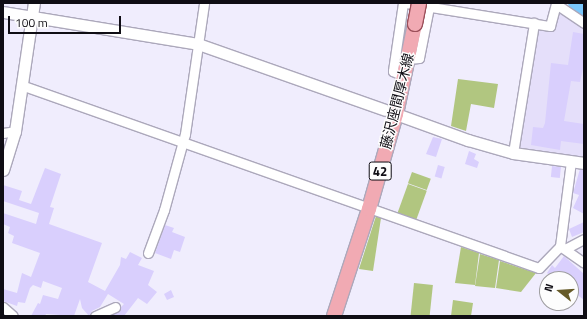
<!DOCTYPE html>
<meta charset="utf-8">
<style>
body{margin:0}
#map{position:relative;width:587px;height:319px;overflow:hidden;background:#f0edfd;font-family:"Titillium Web","Noto Sans JP",sans-serif}
div>[style]{position:absolute}
.built>*{inset:0;background:#e5dffa}
.green>*{inset:0;background:#b1c680;transform-origin:0 0}
.river>*{height:14px;margin:-7px;padding:0 7px;transform-origin:7px;border-radius:7px;background:#7bc8fd}
.building>*{inset:0;background:#d9cffd;transform-origin:0 0}
.roads{filter:drop-shadow(1px 0 #aca8bb) drop-shadow(-1px 0 #aca8bb) drop-shadow(0 1px #aca8bb) drop-shadow(0 -1px #aca8bb)}
.minor>*{height:9px;margin:-4.5px;padding:0 4.5px;transform-origin:4.5px;border-radius:4.5px;background:#fff}
.tertiary>*{height:11px;margin:-5.5px;padding:0 5.5px;transform-origin:5.5px;border-radius:5.5px;background:#fff}
.primary>*{height:14px;margin:-7px;padding:0 7px;transform-origin:7px;border-radius:7px;background:#f1aab3}
.bridges{filter:drop-shadow(1px 0 #9b4f5a) drop-shadow(-1px 0 #9b4f5a) drop-shadow(0 1px #9b4f5a) drop-shadow(0 -1px #9b4f5a)}
.primary-bridge>*{height:14px;margin:-7px;padding:0 7px;transform-origin:7px;border-radius:7px;background:#f1aab3}
span{translate:-50% -50%;white-space:nowrap;text-align:center;line-height:1.15;-webkit-text-stroke:3px #fdfdfd;paint-order:stroke}
.shield-label span{padding:1px 3px;background:#fdfdfd;border:1px solid;border-radius:3px;-webkit-text-stroke-width:0}
.shield-label{font-size:13px;color:#0f0d14;font-weight:700}
.street-label{font-size:14px;color:#0f0d14}
.frame{position:absolute;inset:0;border:4px solid #0f0d14;pointer-events:none}
.north{position:absolute;left:539px;top:271px;width:40px;height:40px;box-sizing:border-box;background:#fdfdfd;border:1px solid #9e9da0;border-radius:50%;rotate:287deg;font-size:11px;font-weight:700;line-height:16px;text-align:center;color:#0f0d14}
.north::after{content:'';display:block;margin:auto;width:14px;height:18px;background:#665a27;clip-path:polygon(50% 0,100% 100%,50% 72%,0 100%)}
.scale{position:absolute;left:8px;top:16px;width:113px;height:18px;box-sizing:border-box;border:2px solid #0f0d14;border-top:0;padding-left:5px;font-size:12px;line-height:14px;white-space:nowrap;color:#0f0d14;-webkit-text-stroke:3px #fdfdfd;paint-order:stroke}
</style>
<div id="map">
<div class="built">
<div style="clip-path:polygon(560px 9px,584px 25px,584px 158px,515px 148px,537px 27px,552px 29px,555px 13px)"></div>
</div>
<div class="green">
<div style="clip-path:polygon(458px 79px,498px 84px,494px 108px,471px 104px,466px 131px,451px 126px)"></div>
<div style="left:412px;top:172px;width:20px;height:12px;rotate:20deg"></div>
<div style="left:408px;top:184px;width:20px;height:31px;rotate:20deg"></div>
<div style="clip-path:polygon(376px 216px,381px 218px,373px 271px,359px 269px)"></div>
<div style="clip-path:polygon(461px 247px,479px 253px,475px 285px,455px 283px)"></div>
<div style="clip-path:polygon(480px 254px,499px 260px,495px 288px,475px 286px)"></div>
<div style="clip-path:polygon(500px 261px,536px 273px,521px 292px,496px 288px)"></div>
<div style="left:414px;top:283px;width:19px;height:33px;rotate:6deg"></div>
<div style="clip-path:polygon(453px 300px,473px 303px,471px 316px,451px 316px)"></div>
</div>
<div class="river">
<div style="left:575px;top:3px;width:11px;rotate:34deg"></div>
</div>
<div class="building">
<div style="clip-path:polygon(573px 32px,584px 34px,584px 64px,580px 82px,571px 81px,564px 121px,584px 124px,584px 144px,561px 141px,560px 150px,531px 145px,533px 127px,543px 128px,545px 123px,551px 63px,568px 65px)"></div>
<div style="clip-path:polygon(433px 137px,442px 139px,436px 157px,426px 154px)"></div>
<div style="clip-path:polygon(469px 151px,476px 154px,474px 159px,479px 162px,477px 168px,465px 164px)"></div>
<div style="left:438px;top:165px;width:7px;height:12px;rotate:16deg"></div>
<div style="left:552px;top:166px;width:9px;height:11px;rotate:6deg"></div>
<div style="clip-path:polygon(45px 168px,61px 174px,50px 207px,54px 208px,49px 224px,102px 243px,88px 282px,105px 291px,120px 265px,121px 257px,126px 259px,130px 252px,142px 258px,138px 265px,154px 271px,148px 285px,157px 292px,147px 304px,138px 298px,124px 316px,112px 316px,124px 304px,108px 294px,100px 307px,92px 311px,89px 316px,82px 308px,80px 299px,74px 316px,46px 314px,45px 316px,31px 316px,38px 303px,40px 304px,43px 295px,58px 299px,62px 288px,43px 281px,41px 288px,33px 285px,30px 288px,25px 303px,18px 302px,17px 306px,3px 301px,3px 289px,17px 293px,22px 273px,31px 277px,40px 253px,12px 243px,14px 236px,8px 233px,10px 227px,3px 224px,3px 213px,36px 224px,39px 213px,3px 201px,3px 185px,22px 191px,19px 200px,31px 204px)"></div>
<div style="clip-path:polygon(580px 169px,584px 170px,584px 214px,573px 208px,579px 195px,573px 193px)"></div>
<div style="clip-path:polygon(584px 222px,584px 232px,572px 237px,569px 229px)"></div>
<div style="clip-path:polygon(165px 225px,174px 228px,172px 232px,185px 237px,180px 252px,174px 250px,171px 259px,155px 253px)"></div>
<div style="clip-path:polygon(564px 256px,584px 274px,584px 300px,571px 290px,571px 279px,555px 279px,547px 273px,552px 265px,555px 268px)"></div>
<div style="clip-path:polygon(171px 290px,174px 297px,167px 300px,164px 294px)"></div>
</div>
<div class="roads">
<div class="minor">
<div style="left:403px;top:3px;width:69px;rotate:98.4deg"></div>
<div style="left:393px;top:71px;width:13px;rotate:27deg"></div>
<div style="left:406px;top:3px;width:146px;rotate:9.1deg"></div>
<div style="left:550px;top:26px;width:23px;rotate:-75deg"></div>
<div style="left:556px;top:4px;width:34px;rotate:34deg"></div>
<div style="left:408px;top:59px;width:11px;rotate:-5deg"></div>
<div style="left:419px;top:58px;width:52px;rotate:-78.9deg"></div>
<div style="left:21px;top:85px;width:549px;rotate:19.46deg"></div>
<div style="left:539px;top:268px;width:30px;rotate:-46deg"></div>
<div style="left:560px;top:246px;width:86px;rotate:-82.6deg"></div>
<div style="left:3px;top:133px;width:12px;rotate:-9deg"></div>
<div style="left:513px;top:153px;width:132px;rotate:-80.8deg"></div>
<div style="left:560px;top:246px;width:29px;rotate:35deg"></div>
<div style="left:565px;top:249px;width:21px;rotate:-28deg"></div>
<div style="left:148px;top:253px;width:46px;rotate:-69.6deg"></div>
<div style="left:164px;top:210px;width:79px;rotate:-74.6deg"></div>
<div style="left:185px;top:134px;width:132px;rotate:-81.7deg"></div>
<div style="left:3px;top:307px;width:13px;rotate:42deg"></div>
<div style="left:95px;top:316px;width:22px;rotate:-24deg"></div>
</div>
<div class="tertiary">
<div style="left:3px;top:12px;width:198px;rotate:9.3deg"></div>
<div style="left:198px;top:44px;width:198px;rotate:19.4deg"></div>
<div style="left:396px;top:114px;width:77px;rotate:19.9deg"></div>
<div style="left:468px;top:140px;width:47px;rotate:16.1deg"></div>
<div style="left:513px;top:153px;width:72px;rotate:8deg"></div>
<div style="left:3px;top:170px;width:41px;rotate:-72.9deg"></div>
<div style="left:15px;top:131px;width:129px;rotate:-81.6deg"></div>
</div>
<div class="primary">
<div style="left:334px;top:316px;width:113px;rotate:-71.9deg"></div>
<div style="left:369px;top:209px;width:99px;rotate:-74.1deg"></div>
<div style="left:396px;top:114px;width:92px;rotate:-78.1deg"></div>
</div>
</div>
<div class="bridges">
<div class="primary-bridge">
<div style="left:415px;top:24px;width:21px;rotate:-79deg"></div>
</div>
</div>
<div class="shield-label">
<span style="left:380px;top:171px">42</span>
</div>
<div class="street-label">
<span style="left:397px;top:101px;rotate:-76deg">藤沢座間厚木線</span>
</div>
<div class="frame"></div>
<div class="north">N</div>
<div class="scale">100 m</div>
</div>
